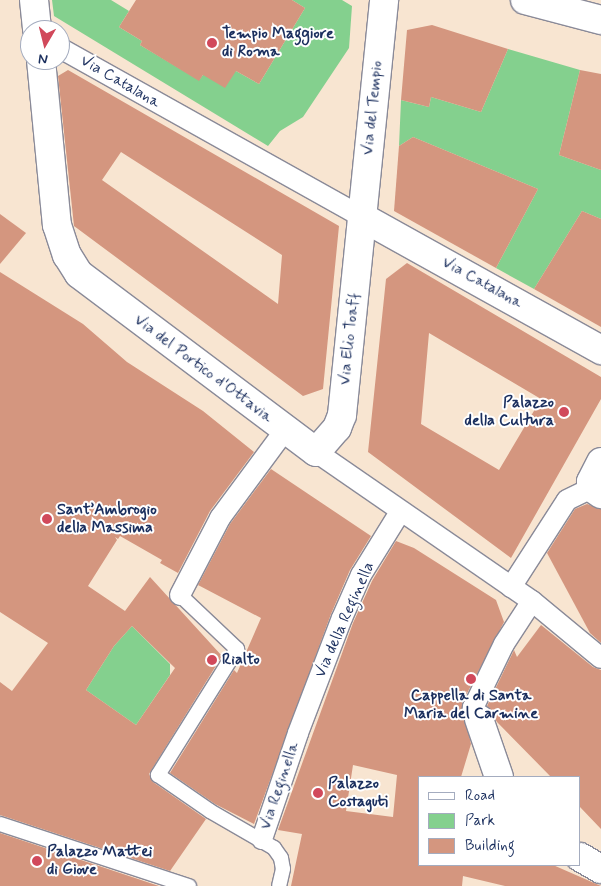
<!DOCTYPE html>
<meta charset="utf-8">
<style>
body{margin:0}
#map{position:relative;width:601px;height:886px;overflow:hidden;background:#f8e5d1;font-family:Mynerve,sans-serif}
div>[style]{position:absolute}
.green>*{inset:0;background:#84d08e}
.building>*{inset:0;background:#d4967f}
.roads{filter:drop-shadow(1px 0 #8a8a98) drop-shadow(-1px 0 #8a8a98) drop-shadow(0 1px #8a8a98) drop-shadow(0 -1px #8a8a98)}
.service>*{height:14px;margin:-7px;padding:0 7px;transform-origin:7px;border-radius:7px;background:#fff}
.pedestrian>*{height:20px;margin:-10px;padding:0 10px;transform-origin:10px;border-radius:10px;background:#fff}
.minor>*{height:28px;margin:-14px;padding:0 14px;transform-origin:14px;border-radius:14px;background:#fff}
.primary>*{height:28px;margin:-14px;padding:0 14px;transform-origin:14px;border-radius:14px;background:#fff}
.dots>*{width:14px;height:14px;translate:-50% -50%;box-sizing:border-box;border:2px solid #fff;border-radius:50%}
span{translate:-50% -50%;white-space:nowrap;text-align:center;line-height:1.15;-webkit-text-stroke:4px #fff;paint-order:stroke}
.poi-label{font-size:16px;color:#1b2f5e;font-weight:700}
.left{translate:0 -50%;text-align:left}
.right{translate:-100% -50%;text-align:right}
.street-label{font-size:16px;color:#1b2f5e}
.legend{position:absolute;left:418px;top:776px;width:162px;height:90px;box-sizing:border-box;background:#fff;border:1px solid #a4acbf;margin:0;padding:6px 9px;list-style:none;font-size:15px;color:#1b2f5e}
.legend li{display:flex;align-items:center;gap:10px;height:25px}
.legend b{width:25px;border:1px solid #a4acbf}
.north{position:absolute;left:20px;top:20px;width:50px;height:50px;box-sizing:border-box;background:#fff;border:1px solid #a4acbf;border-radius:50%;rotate:188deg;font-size:14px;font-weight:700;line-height:20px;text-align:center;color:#1b2f5e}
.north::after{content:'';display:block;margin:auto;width:18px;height:22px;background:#d1495b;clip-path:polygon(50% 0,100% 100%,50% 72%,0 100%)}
</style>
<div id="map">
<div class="green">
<div style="clip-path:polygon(52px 0,111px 0,129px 11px,119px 27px,142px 41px,140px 45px,199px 80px,203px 75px,236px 71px,259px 84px,305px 8px,292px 0,342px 0,352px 6px,349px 48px,303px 117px,280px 131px,268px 146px,54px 16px)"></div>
<div style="clip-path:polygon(508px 49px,580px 70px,559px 155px,601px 170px,601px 219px,582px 211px,534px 289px,496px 268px,538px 189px,413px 137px,399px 146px,401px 100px,429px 107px,431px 97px,481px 112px)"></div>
<div style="clip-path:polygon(132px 626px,170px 664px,170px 675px,136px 725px,86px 690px,114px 646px)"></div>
</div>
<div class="building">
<div style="clip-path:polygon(136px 0,292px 0,305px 8px,259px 84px,236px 71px,225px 88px,203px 75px,199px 81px,140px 45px,142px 41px,119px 27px)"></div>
<div style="clip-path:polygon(432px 25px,508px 49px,481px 112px,431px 97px,429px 107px,401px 100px,407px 30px)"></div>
<div style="clip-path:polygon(evenodd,68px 70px,339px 226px,323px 389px,303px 396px,74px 226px,58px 76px,68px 70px,121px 152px,282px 255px,278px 304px,102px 180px,121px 152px)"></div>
<div style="clip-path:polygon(580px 70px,601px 74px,601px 170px,559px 155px)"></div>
<div style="clip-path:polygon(413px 137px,538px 189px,496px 268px,394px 211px,399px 146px)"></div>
<div style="clip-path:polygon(582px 211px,601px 219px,601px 327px,534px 289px)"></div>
<div style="clip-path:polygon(0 214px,26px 233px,0 264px)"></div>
<div style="clip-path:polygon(evenodd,407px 263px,601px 377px,601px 399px,511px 558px,368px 452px,386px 279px,407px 263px,429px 333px,541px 399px,499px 470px,421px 424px,429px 333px)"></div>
<div style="clip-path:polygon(evenodd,0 272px,83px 324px,127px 362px,203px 411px,254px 452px,210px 511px,178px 573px,160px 563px,162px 560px,120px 536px,118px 539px,115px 537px,117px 540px,88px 586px,125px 611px,150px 577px,222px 656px,149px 774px,153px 782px,206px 819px,170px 871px,0 815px,0 682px,12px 691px,48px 643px,0 612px,0 272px,132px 626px,175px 668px,136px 725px,86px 690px,114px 646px,132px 626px)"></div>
<div style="clip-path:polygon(271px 469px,371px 536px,350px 570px,331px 614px,254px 824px,215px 804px,170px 773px,234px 670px,237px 673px,261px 618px,198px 585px,230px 524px)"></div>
<div style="clip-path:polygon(587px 504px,601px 509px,601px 643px,590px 633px,547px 553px,575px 509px)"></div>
<div style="clip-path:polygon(evenodd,396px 541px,414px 548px,496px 600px,504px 622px,462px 703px,471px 744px,461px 777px,420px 777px,420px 865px,553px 865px,601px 886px,505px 886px,463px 876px,462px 886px,291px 886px,302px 834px,278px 830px,353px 623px,372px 581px,396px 541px,353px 765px,397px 775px,393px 817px,346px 811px,353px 765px)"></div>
<div style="clip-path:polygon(541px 625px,593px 667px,601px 670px,601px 829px,580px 807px,580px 777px,551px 777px,497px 722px,487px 706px,514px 650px,517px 657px)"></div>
<div style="clip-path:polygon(0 833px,159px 886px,0 886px)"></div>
</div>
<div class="roads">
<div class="service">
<div style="left:180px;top:595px;width:79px;rotate:43.5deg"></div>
<div style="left:237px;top:649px;width:149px;rotate:122.1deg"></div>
<div style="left:158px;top:775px;width:63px;rotate:34.7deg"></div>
<div style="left:210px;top:811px;width:74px;rotate:30deg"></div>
<div style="left:274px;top:848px;width:12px;rotate:55deg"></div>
<div style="left:281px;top:858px;width:11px;rotate:80deg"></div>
<div style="left:283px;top:869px;width:17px;rotate:103deg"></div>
<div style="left:0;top:824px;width:199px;rotate:18.2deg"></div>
</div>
<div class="pedestrian">
<div style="left:60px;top:48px;width:346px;rotate:29.2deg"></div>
<div style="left:316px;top:452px;width:262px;rotate:34.6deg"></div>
<div style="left:532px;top:601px;width:89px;rotate:39.6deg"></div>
<div style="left:511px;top:587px;width:103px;rotate:-57.2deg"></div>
<div style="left:567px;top:500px;width:28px;rotate:-26deg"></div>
<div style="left:180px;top:595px;width:87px;rotate:-62.5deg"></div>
<div style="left:220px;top:518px;width:109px;rotate:-53.5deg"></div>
<div style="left:479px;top:719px;width:13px;rotate:-119deg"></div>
<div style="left:473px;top:708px;width:71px;rotate:-64.2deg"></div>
<div style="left:504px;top:644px;width:51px;rotate:-56.9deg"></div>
<div style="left:262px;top:839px;width:112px;rotate:-71.2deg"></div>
<div style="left:298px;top:733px;width:123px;rotate:-69.1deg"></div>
<div style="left:342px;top:618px;width:47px;rotate:-66.2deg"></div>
<div style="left:361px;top:575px;width:74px;rotate:-58.2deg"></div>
</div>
<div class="minor">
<div style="left:34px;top:0;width:30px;rotate:84deg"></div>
<div style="left:41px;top:60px;width:166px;rotate:84.5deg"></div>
<div style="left:57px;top:225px;width:32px;rotate:72deg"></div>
<div style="left:67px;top:255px;width:22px;rotate:58deg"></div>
<div style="left:79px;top:274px;width:296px;rotate:36.9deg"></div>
<div style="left:316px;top:452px;width:32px;rotate:-49deg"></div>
<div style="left:337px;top:428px;width:14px;rotate:-69deg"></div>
<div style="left:342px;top:415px;width:417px;rotate:-84.2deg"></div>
<div style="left:362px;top:217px;width:274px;rotate:29.1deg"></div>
<div style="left:601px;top:462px;width:22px;rotate:117deg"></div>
<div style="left:591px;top:482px;width:6px;rotate:81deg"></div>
<div style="left:592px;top:488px;width:11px;rotate:34deg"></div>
<div style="left:479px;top:719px;width:61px;rotate:71deg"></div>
<div style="left:580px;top:857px;width:24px;rotate:30deg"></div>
</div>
<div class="primary">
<div style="left:525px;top:0;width:79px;rotate:14.7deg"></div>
</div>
</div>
<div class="dots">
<div style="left:212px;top:43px;background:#d1495b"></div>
<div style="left:564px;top:412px;background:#d1495b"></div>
<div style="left:47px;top:519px;background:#d1495b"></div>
<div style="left:212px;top:660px;background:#d1495b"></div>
<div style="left:471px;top:679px;background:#d1495b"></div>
<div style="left:318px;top:793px;background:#d1495b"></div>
<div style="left:37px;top:861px;background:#d1495b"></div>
</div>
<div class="poi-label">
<span class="left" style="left:222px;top:43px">Tempio Maggiore<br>di Roma</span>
<span class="right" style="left:554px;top:412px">Palazzo<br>della Cultura</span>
<span class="left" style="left:57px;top:519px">Sant’Ambrogio<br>della Massima</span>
<span class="left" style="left:222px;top:660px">Rialto</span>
<span style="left:471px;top:705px">Cappella di Santa<br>Maria del Carmine</span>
<span class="left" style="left:328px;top:793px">Palazzo<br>Costaguti</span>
<span class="left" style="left:47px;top:861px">Palazzo Mattei<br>di Giove</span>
</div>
<div class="street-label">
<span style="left:120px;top:82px;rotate:30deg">Via Catalana</span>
<span style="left:373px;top:108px;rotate:-84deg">Via del Tempio</span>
<span style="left:482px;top:283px;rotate:29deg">Via Catalana</span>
<span style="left:350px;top:339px;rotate:-84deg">Via Elio Toaff</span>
<span style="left:203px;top:369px;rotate:37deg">Via del Portico d'Ottavia</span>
<span style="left:345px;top:620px;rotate:-66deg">Via della Reginella</span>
<span style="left:280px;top:786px;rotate:-71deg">Via Reginella</span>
</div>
<ul class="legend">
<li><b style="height:6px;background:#fff"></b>Road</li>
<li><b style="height:14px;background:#84d08e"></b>Park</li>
<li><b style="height:14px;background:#d4967f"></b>Building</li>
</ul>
<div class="north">N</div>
</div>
